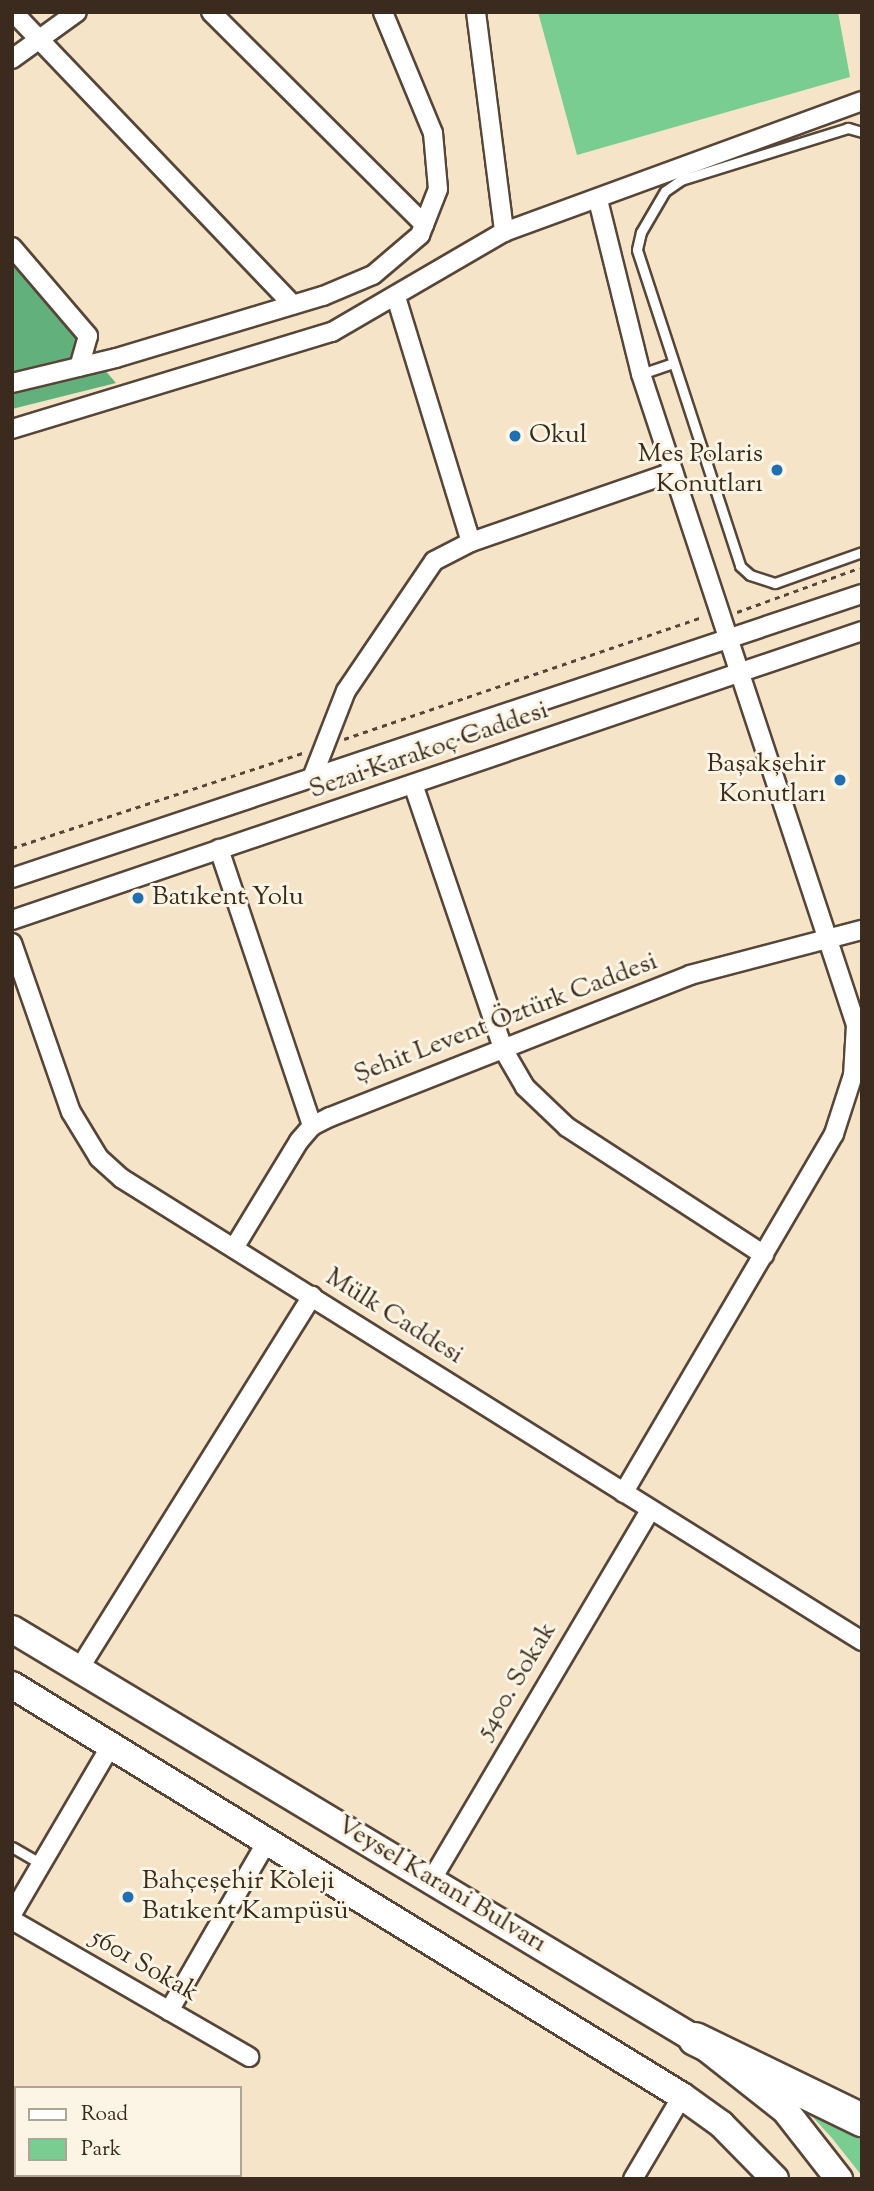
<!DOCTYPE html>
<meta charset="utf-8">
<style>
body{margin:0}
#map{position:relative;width:874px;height:2191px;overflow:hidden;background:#f6e4c9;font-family:"Sorts Mill Goudy",serif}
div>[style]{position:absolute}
.green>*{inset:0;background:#79cd91}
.forest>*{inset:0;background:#62b07b}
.path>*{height:2.5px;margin-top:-1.25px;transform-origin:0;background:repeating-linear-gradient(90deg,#574638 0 5px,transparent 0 10px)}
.roads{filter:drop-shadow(2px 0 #574638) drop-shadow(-2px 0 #574638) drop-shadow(0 2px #574638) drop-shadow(0 -2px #574638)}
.lane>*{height:9px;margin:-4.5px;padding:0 4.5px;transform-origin:4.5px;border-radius:4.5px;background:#fff}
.street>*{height:18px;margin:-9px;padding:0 9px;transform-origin:9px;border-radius:9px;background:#fff}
.primary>*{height:26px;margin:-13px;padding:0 13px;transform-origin:13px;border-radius:13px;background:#fff}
.highway>*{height:32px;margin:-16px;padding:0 16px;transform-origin:16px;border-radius:16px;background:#fff}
.dots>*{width:19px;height:19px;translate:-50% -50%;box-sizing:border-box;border:4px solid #fcf5e5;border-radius:50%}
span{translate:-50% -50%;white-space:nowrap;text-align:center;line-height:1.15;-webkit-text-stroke:6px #fcf5e5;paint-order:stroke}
.poi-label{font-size:26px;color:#3b2a1e}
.left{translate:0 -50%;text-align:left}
.right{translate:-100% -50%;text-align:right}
.street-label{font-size:26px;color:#3b2a1e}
.frame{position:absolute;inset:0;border:14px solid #3b2a1e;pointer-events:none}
.legend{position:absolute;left:14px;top:2086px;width:228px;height:91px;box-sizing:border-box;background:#fcf5e5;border:2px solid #afa495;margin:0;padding:9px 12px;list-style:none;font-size:21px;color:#3b2a1e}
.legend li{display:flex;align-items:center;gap:14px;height:35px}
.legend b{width:35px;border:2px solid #afa495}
</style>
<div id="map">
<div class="green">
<div style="clip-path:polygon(538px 12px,838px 12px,850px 77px,577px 155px)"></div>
<div style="clip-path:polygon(798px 2101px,862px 2135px,862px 2176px,832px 2138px)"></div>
</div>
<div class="forest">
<div style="clip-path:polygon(12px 263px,116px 383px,12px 409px)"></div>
</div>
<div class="path">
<div style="left:737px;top:612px;width:130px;rotate:-19.8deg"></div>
<div style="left:344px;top:739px;width:378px;rotate:-18.8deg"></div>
<div style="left:12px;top:848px;width:308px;rotate:-18.1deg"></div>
</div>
<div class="roads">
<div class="lane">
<div style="left:862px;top:132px;width:15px;rotate:-164deg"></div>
<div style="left:848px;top:128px;width:175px;rotate:162.7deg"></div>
<div style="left:681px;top:180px;width:19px;rotate:145deg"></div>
<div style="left:665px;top:191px;width:48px;rotate:120.3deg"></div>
<div style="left:641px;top:232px;width:18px;rotate:103deg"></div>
<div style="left:637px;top:250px;width:332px;rotate:71.9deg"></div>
<div style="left:740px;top:566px;width:13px;rotate:42deg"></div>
<div style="left:750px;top:575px;width:26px;rotate:18deg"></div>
<div style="left:775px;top:583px;width:92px;rotate:-19.6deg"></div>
<div style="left:641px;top:374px;width:34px;rotate:-19deg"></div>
<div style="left:12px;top:1847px;width:34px;rotate:30deg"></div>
</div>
<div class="street">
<div style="left:13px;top:12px;width:405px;rotate:46.3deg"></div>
<div style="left:211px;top:12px;width:301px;rotate:44.9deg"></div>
<div style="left:476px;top:12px;width:222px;rotate:82.7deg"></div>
<div style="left:12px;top:59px;width:80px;rotate:-35.9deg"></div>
<div style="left:598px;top:200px;width:179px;rotate:76.1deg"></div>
<div style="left:641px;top:374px;width:686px;rotate:71.72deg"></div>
<div style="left:856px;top:1025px;width:50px;rotate:93.4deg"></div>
<div style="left:853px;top:1075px;width:62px;rotate:107.9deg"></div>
<div style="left:834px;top:1134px;width:416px;rotate:120.4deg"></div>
<div style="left:12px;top:247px;width:117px;rotate:49.5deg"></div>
<div style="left:88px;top:336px;width:32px;rotate:106deg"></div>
<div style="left:396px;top:297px;width:256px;rotate:73deg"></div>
<div style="left:12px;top:383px;width:107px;rotate:-13.5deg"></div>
<div style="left:116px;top:358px;width:216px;rotate:-16.7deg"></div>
<div style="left:323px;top:296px;width:54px;rotate:-22.8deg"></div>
<div style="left:373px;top:275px;width:62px;rotate:-40.4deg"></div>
<div style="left:420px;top:235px;width:49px;rotate:-68.6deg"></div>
<div style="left:438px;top:189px;width:56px;rotate:-95.1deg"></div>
<div style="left:433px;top:133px;width:131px;rotate:-112.5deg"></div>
<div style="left:12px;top:429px;width:334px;rotate:-16.9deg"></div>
<div style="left:332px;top:332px;width:199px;rotate:-30.2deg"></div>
<div style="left:504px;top:232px;width:381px;rotate:-20.1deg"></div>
<div style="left:312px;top:778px;width:93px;rotate:-68.7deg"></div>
<div style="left:346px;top:691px;width:157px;rotate:-55.9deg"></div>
<div style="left:434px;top:561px;width:42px;rotate:-27.2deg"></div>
<div style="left:471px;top:542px;width:214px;rotate:-19.1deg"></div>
<div style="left:414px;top:787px;width:277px;rotate:71.2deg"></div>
<div style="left:503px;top:1049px;width:44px;rotate:59.9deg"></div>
<div style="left:525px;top:1087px;width:58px;rotate:43.6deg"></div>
<div style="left:567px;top:1127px;width:235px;rotate:33deg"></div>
<div style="left:219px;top:849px;width:292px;rotate:71.4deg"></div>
<div style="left:12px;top:878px;width:896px;rotate:-18.48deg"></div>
<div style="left:12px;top:920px;width:898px;rotate:-18.78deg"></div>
<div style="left:12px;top:943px;width:179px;rotate:70.8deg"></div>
<div style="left:71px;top:1112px;width:54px;rotate:58.7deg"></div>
<div style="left:99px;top:1158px;width:30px;rotate:42deg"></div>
<div style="left:121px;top:1178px;width:874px;rotate:32deg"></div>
<div style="left:234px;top:1248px;width:125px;rotate:-58.7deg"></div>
<div style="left:299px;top:1141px;width:20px;rotate:-49deg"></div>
<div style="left:312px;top:1126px;width:20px;rotate:-27deg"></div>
<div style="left:330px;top:1117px;width:387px;rotate:-21.5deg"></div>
<div style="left:690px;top:975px;width:178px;rotate:-14.7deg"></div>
<div style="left:79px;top:1669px;width:440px;rotate:-58deg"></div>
<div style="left:432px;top:1879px;width:428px;rotate:-59.4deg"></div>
<div style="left:12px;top:1914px;width:196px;rotate:-59.6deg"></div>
<div style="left:12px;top:1920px;width:274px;rotate:30deg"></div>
<div style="left:169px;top:2011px;width:196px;rotate:-60deg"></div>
<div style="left:633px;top:2179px;width:96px;rotate:-59.4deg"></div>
</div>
<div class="primary">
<div style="left:12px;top:1629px;width:797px;rotate:30.98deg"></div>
<div style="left:695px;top:2039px;width:115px;rotate:38.3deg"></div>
<div style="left:785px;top:2110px;width:88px;rotate:52deg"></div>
<div style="left:12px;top:1685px;width:786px;rotate:31.53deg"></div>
<div style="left:682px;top:2096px;width:48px;rotate:35.7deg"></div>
<div style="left:721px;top:2124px;width:77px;rotate:45.5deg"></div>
</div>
<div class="highway">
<div style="left:695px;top:2039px;width:186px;rotate:25.9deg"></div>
</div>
</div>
<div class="dots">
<div style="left:515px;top:436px;background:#1f6fb2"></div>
<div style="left:777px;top:470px;background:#1f6fb2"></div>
<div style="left:840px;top:780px;background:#1f6fb2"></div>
<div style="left:138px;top:898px;background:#1f6fb2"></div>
<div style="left:128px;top:1897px;background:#1f6fb2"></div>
</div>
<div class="poi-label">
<span class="left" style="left:529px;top:436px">Okul</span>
<span class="right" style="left:763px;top:470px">Mes Polaris<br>Konutları</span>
<span class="right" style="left:826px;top:780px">Başakşehir<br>Konutları</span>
<span class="left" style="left:152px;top:898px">Batıkent Yolu</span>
<span class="left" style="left:142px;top:1897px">Bahçeşehir Koleji<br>Batıkent Kampüsü</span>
</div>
<div class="street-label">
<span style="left:429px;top:751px;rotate:-19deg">Sezai Karakoç Caddesi</span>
<span style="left:506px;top:1019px;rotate:-21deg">Şehit Levent Öztürk Caddesi</span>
<span style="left:394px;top:1317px;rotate:32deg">Mülk Caddesi</span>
<span style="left:517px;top:1681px;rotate:-59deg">5400. Sokak</span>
<span style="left:441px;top:1885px;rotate:31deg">Veysel Karani Bulvarı</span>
<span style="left:144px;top:1966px;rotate:30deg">5601 Sokak</span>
</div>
<div class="frame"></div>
<ul class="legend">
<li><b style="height:9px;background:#fff"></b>Road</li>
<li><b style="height:19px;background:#79cd91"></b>Park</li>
</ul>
</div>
